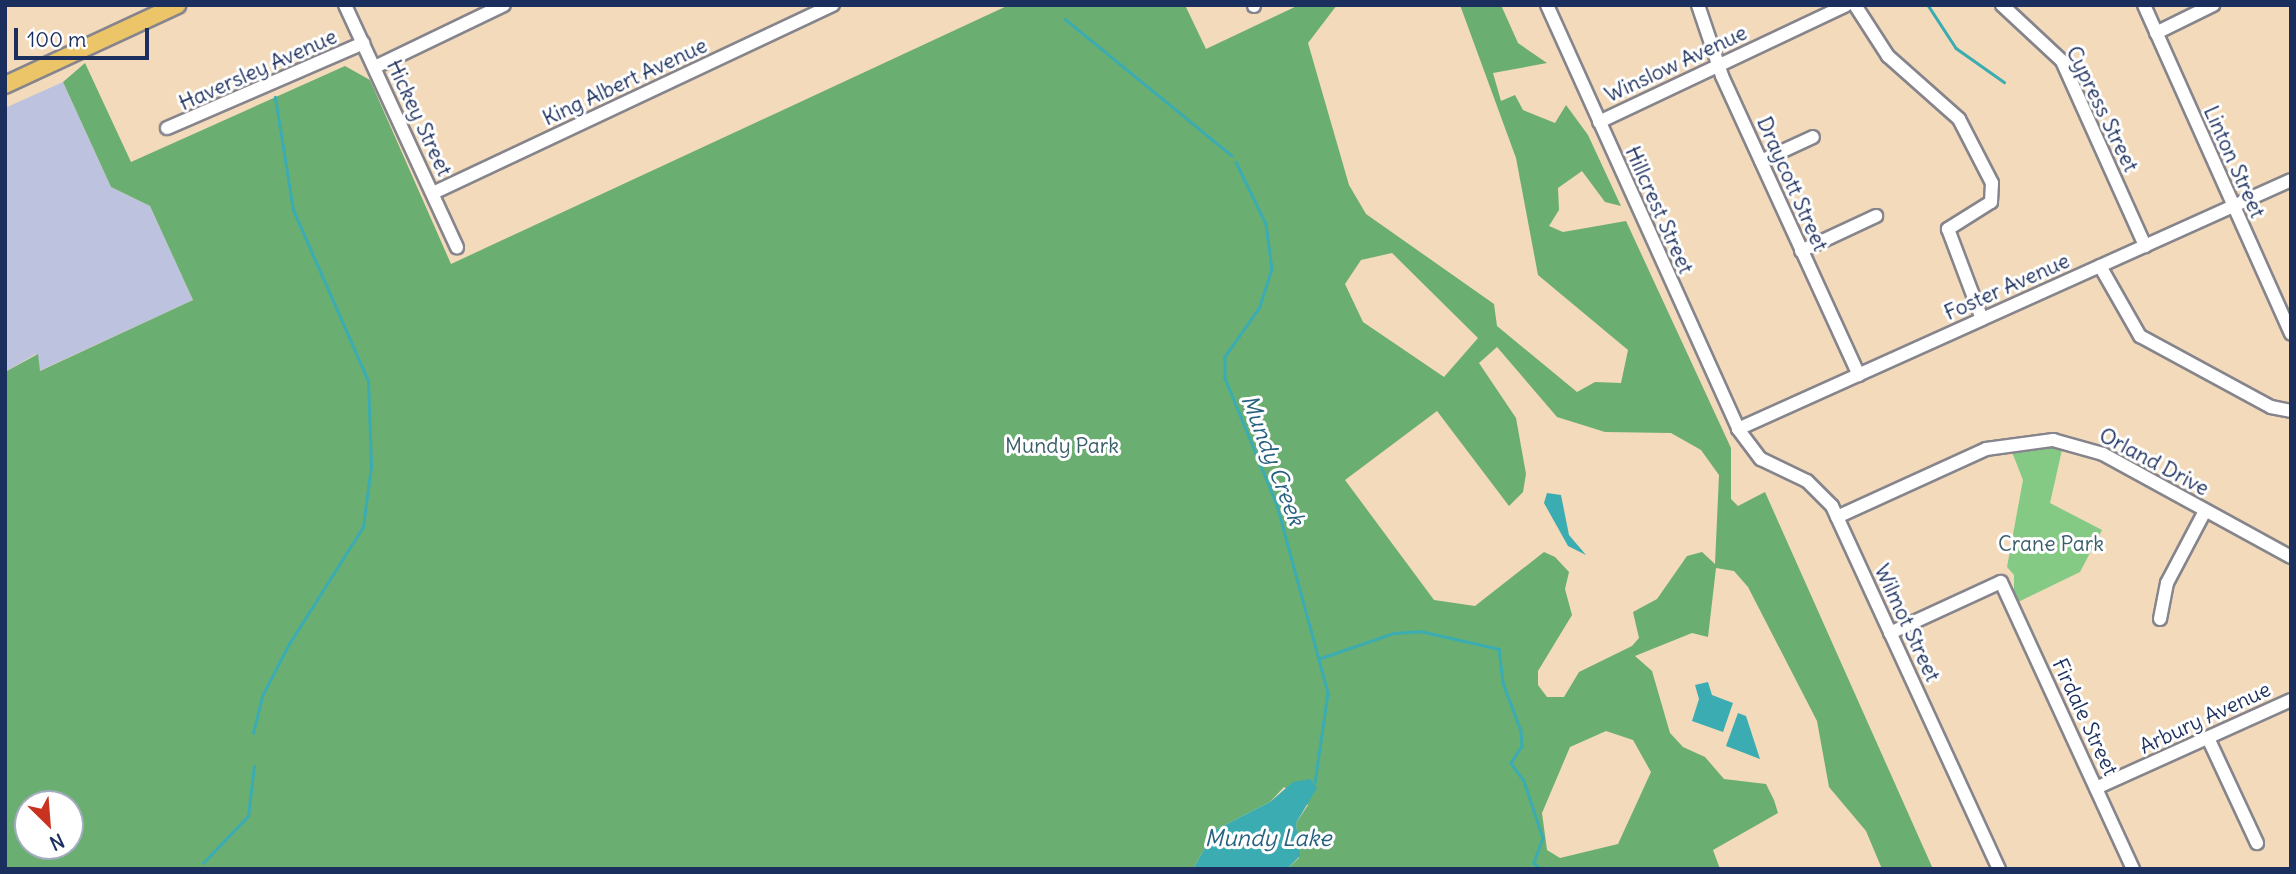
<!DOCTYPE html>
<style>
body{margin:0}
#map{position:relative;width:2296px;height:874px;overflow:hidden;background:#f2daba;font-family:Delius,sans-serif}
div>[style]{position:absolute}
.industrial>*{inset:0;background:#bdc3de}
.green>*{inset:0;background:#84ca85}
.forest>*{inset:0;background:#6bae72}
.water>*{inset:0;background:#3aacb2}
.stream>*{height:2.5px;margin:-1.25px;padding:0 1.25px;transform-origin:1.25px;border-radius:1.25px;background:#3aacb2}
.roads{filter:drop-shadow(2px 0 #86848c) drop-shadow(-2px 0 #86848c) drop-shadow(0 2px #86848c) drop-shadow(0 -2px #86848c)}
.minor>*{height:12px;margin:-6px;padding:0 6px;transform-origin:6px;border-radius:6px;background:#fff}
.major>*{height:16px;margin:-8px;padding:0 8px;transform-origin:8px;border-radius:8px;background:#edc569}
span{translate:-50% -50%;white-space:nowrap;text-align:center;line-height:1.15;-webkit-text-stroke:6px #fff;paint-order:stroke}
.street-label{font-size:21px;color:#1b2f5e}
.park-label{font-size:21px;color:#3a5e6a}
.water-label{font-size:23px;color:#276180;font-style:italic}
.frame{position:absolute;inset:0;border:7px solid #1b2f5e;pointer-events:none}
.north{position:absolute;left:14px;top:790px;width:70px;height:70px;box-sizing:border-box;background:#fff;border:2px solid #a4acbf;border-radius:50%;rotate:155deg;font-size:19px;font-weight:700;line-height:28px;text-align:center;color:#1b2f5e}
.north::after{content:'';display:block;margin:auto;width:24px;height:32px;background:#c8321e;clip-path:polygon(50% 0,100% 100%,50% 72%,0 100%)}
.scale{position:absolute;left:14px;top:28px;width:135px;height:32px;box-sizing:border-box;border:4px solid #1b2f5e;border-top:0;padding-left:9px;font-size:21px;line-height:24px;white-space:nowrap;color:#1b2f5e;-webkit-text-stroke:5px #fff;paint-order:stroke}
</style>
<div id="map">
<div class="industrial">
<div style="clip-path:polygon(63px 82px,111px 187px,150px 206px,193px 300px,39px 371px,36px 354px,5px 372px,5px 108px)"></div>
</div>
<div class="green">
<div style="clip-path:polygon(2064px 441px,2050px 503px,2102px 530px,2080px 572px,2014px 604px,2014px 575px,2007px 567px,2023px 480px,2008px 442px)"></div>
</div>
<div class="forest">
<div style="clip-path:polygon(evenodd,1009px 5px,1185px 5px,1206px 49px,1299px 5px,1337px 5px,1308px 43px,1349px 185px,1366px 214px,1494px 304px,1497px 326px,1577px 392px,1595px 382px,1621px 383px,1628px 350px,1538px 275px,1516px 158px,1460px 5px,1501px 5px,1518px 43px,1547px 63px,1493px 73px,1501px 101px,1515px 95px,1523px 110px,1555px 123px,1566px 105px,1588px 135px,1621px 206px,1605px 202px,1582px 171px,1558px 188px,1559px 210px,1549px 226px,1563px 232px,1626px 221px,1731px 448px,1731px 499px,1738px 506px,1765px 492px,1933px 869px,1882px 869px,1866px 831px,1829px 787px,1817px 721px,1748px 587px,1734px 571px,1716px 568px,1708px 637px,1692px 633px,1635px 656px,1652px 671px,1670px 733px,1683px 747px,1705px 757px,1724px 779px,1766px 784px,1774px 800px,1778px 813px,1713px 850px,1720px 869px,1287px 869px,1299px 858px,1296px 823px,1308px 805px,1284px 787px,1270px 802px,1215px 830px,1193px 869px,5px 869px,5px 372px,38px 354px,40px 371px,193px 300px,150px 206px,111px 187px,63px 82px,85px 63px,131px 162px,345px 66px,370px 80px,451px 264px,1009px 5px,1392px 253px,1478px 338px,1444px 377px,1363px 322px,1345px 284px,1361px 260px,1392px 253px,1009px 5px,1497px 347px,1557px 417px,1605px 432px,1671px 433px,1701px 450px,1719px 475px,1715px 564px,1702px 552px,1687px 556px,1657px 599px,1633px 612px,1639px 638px,1632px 646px,1579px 672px,1564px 697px,1547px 697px,1538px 685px,1538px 671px,1572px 615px,1565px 589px,1569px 572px,1555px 557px,1544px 552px,1475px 606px,1434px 600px,1345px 480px,1437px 411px,1509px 506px,1523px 492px,1526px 474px,1516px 418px,1479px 363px,1497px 347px,1009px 5px,1606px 731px,1633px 740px,1651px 772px,1618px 844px,1560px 858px,1547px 850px,1542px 813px,1570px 747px,1606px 731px,1009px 5px,28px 804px,70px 804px,70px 846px,28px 846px,28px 804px)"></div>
</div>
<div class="water">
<div style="clip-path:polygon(1547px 493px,1561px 495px,1569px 535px,1586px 555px,1568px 546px,1544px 503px)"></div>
<div style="clip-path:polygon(1708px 682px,1712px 695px,1733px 703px,1723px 732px,1692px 721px,1699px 699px,1695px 685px)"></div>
<div style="clip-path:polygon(1738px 713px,1746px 716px,1760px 759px,1726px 746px)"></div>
<div style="clip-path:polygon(1310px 779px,1317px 788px,1296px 823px,1300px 856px,1287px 869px,1193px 869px,1215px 830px,1270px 802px,1293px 782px)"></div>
</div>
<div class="stream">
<div style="left:1928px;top:5px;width:51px;rotate:56.9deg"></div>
<div style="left:1956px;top:48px;width:59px;rotate:35.3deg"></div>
<div style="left:1065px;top:19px;width:215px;rotate:39.3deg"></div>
<div style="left:1236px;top:162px;width:69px;rotate:64.2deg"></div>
<div style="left:1266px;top:224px;width:45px;rotate:82.4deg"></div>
<div style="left:1272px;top:269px;width:40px;rotate:108deg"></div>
<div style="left:1260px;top:307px;width:61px;rotate:125deg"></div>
<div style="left:1225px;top:357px;width:21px;rotate:90deg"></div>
<div style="left:1225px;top:378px;width:137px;rotate:67.7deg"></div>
<div style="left:1277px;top:505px;width:195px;rotate:74.8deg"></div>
<div style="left:1328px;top:693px;width:91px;rotate:98.2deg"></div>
<div style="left:1318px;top:659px;width:80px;rotate:-18.9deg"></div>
<div style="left:1394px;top:633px;width:26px;rotate:-4deg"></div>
<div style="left:1420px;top:631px;width:81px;rotate:12.8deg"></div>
<div style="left:1499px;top:649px;width:34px;rotate:83deg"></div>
<div style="left:1503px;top:683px;width:51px;rotate:69.4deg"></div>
<div style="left:1521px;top:731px;width:15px;rotate:86deg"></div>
<div style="left:1522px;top:746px;width:20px;rotate:123deg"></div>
<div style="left:1511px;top:763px;width:22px;rotate:54deg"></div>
<div style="left:1524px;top:781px;width:60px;rotate:71.6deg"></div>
<div style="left:1543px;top:838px;width:27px;rotate:110deg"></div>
<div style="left:1534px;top:863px;width:9px;rotate:41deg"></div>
<div style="left:253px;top:733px;width:38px;rotate:-76deg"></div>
<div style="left:262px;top:696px;width:59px;rotate:-62.6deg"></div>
<div style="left:289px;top:644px;width:138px;rotate:-57.7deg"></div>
<div style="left:363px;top:527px;width:62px;rotate:-82.5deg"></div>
<div style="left:371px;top:466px;width:85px;rotate:-92deg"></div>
<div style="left:368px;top:381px;width:187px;rotate:-113.7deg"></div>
<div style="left:293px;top:210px;width:114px;rotate:-99.1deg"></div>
<div style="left:203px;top:863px;width:65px;rotate:-46.2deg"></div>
<div style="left:248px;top:816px;width:50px;rotate:-83.2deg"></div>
</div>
<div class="roads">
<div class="minor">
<div style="left:345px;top:5px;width:267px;rotate:65.2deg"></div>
<div style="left:1254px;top:5px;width:1px;rotate:90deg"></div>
<div style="left:1547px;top:5px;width:465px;rotate:65.7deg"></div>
<div style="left:1738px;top:429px;width:38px;rotate:53deg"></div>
<div style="left:1761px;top:459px;width:51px;rotate:25.6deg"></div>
<div style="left:1807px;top:481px;width:35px;rotate:45deg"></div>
<div style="left:1832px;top:506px;width:400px;rotate:65.3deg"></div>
<div style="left:1698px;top:5px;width:75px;rotate:71.3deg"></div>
<div style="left:1722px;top:76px;width:329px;rotate:65.4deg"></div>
<div style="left:1855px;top:5px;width:61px;rotate:57.1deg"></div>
<div style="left:1888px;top:56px;width:95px;rotate:41.6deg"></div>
<div style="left:1959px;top:119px;width:72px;rotate:62.7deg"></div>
<div style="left:1992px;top:183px;width:19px;rotate:93deg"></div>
<div style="left:1991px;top:202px;width:51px;rotate:147.9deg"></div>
<div style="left:1948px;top:229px;width:96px;rotate:69.3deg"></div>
<div style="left:2002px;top:5px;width:82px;rotate:43deg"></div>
<div style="left:2062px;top:61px;width:203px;rotate:65.8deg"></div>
<div style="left:2144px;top:5px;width:360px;rotate:65.9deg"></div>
<div style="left:2156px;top:33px;width:64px;rotate:-26.2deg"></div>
<div style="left:375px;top:67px;width:143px;rotate:-25.7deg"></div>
<div style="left:1599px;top:122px;width:273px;rotate:-25.3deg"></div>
<div style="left:167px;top:128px;width:214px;rotate:-23.4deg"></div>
<div style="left:1761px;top:161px;width:57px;rotate:-24.8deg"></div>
<div style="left:433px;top:193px;width:442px;rotate:-25.2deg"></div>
<div style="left:1801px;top:251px;width:83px;rotate:-25deg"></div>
<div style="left:2100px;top:266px;width:81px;rotate:60.3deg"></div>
<div style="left:2140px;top:336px;width:149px;rotate:28.5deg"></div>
<div style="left:2271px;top:407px;width:20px;rotate:11deg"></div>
<div style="left:1738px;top:429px;width:606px;rotate:-24.24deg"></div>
<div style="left:1837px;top:517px;width:164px;rotate:-24.5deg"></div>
<div style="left:1986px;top:449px;width:68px;rotate:-7.7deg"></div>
<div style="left:2053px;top:440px;width:52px;rotate:15.6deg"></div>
<div style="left:2103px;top:454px;width:214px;rotate:28.7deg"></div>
<div style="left:2160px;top:619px;width:37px;rotate:-79deg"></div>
<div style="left:2167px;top:583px;width:81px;rotate:-62.2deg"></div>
<div style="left:1890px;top:633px;width:122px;rotate:-24.7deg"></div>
<div style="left:2001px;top:582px;width:316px;rotate:65.3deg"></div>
<div style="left:2208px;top:738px;width:116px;rotate:65deg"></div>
<div style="left:2096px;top:788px;width:214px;rotate:-24.3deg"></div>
</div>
<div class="major">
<div style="left:5px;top:85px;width:190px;rotate:-24.9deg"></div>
</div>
</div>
<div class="street-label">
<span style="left:1676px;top:64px;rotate:-25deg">Winslow Avenue</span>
<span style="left:258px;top:70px;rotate:-24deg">Haversley Avenue</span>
<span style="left:625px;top:82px;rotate:-25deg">King Albert Avenue</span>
<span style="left:2102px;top:109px;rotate:64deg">Cypress Street</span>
<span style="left:419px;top:118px;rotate:65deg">Hickey Street</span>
<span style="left:2234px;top:162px;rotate:66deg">Linton Street</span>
<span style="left:1792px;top:184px;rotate:66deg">Draycott Street</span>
<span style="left:1659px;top:210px;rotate:66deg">Hillcrest Street</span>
<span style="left:2007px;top:287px;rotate:-24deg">Foster Avenue</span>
<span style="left:2154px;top:462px;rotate:28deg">Orland Drive</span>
<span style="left:1907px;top:623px;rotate:65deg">Wilmot Street</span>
<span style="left:2085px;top:717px;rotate:65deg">Firdale Street</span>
<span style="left:2205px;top:718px;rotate:-25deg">Arbury Avenue</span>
</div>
<div class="park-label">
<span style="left:1062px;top:446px">Mundy Park</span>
<span style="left:2051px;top:544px">Crane Park</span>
</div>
<div class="water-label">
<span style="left:1273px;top:460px;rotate:69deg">Mundy Creek</span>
<span style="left:1268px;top:838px">Mundy Lake</span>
</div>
<div class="frame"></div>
<div class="north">N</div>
<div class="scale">100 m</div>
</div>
